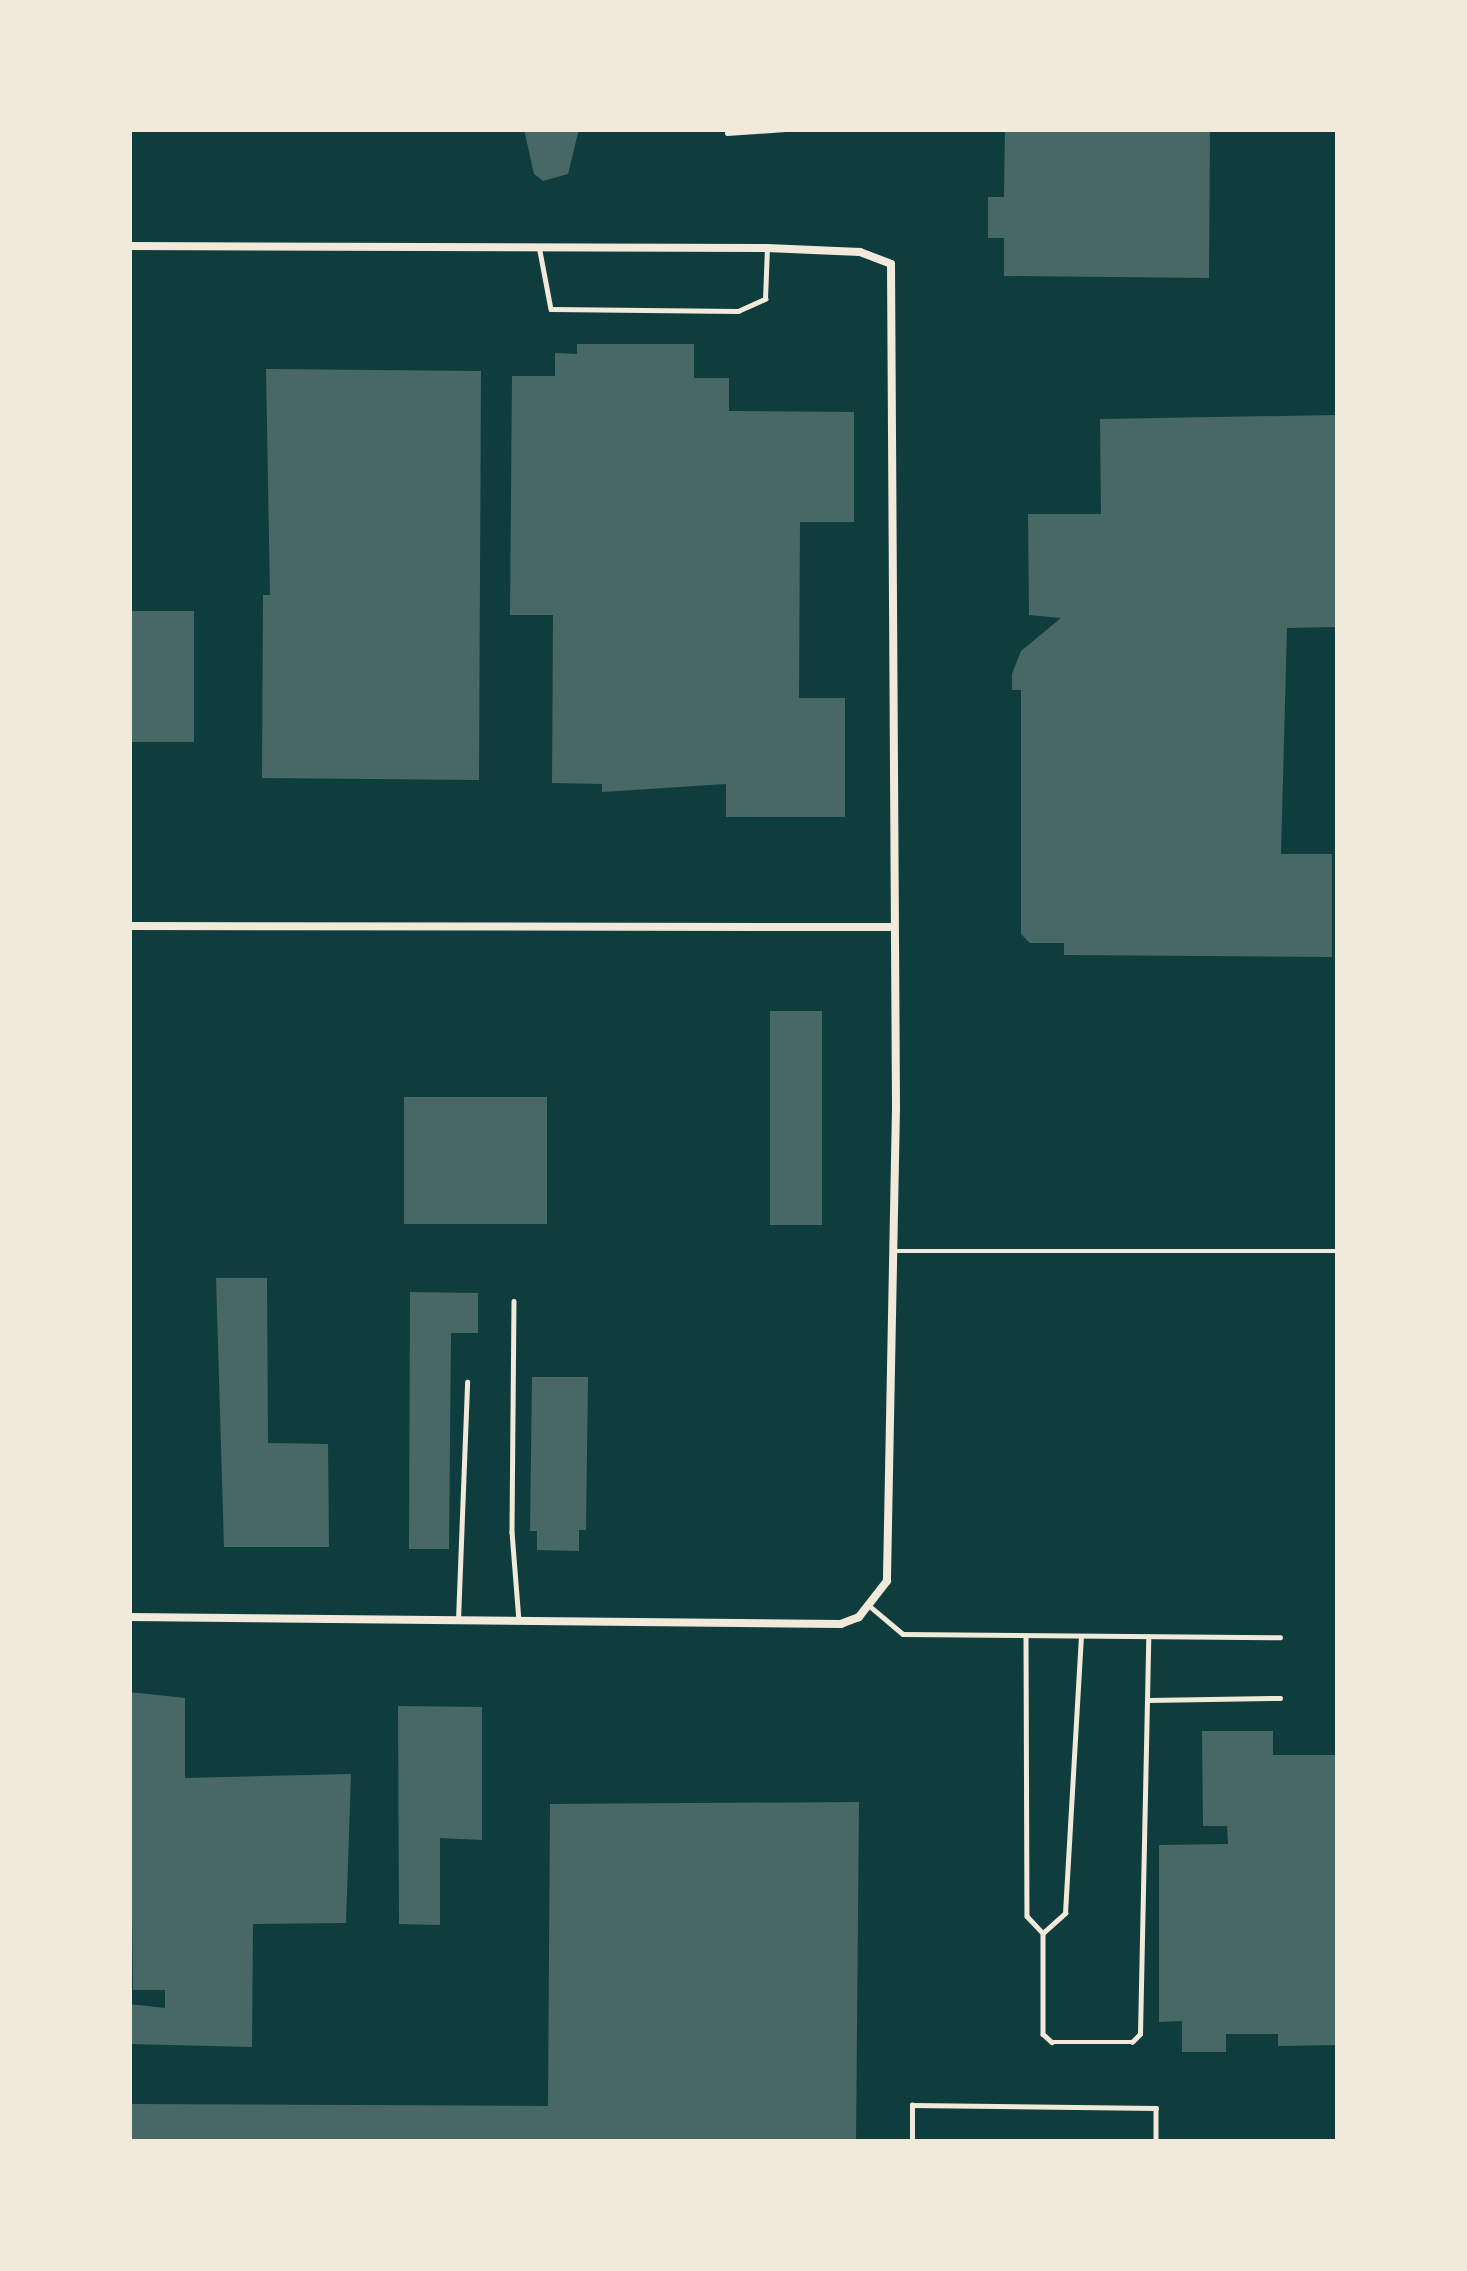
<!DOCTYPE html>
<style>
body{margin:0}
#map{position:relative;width:1467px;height:2271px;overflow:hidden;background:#0f3d3e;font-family:Commissioner,sans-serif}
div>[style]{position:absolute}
.building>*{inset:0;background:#486865;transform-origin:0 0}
.service>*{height:4.5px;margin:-2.25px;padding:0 2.25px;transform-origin:2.25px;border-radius:2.25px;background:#f1e9da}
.minor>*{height:8px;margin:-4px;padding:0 4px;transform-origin:4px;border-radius:4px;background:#f1e9da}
span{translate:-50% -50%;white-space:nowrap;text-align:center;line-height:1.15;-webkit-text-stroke:10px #f1e9da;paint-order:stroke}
.frame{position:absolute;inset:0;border:132px solid #f1e9da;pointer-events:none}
</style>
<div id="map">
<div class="building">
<div style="clip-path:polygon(524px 129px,579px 129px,568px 174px,543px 181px,534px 174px)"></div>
<div style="clip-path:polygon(1005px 129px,1210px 129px,1209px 278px,1004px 276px,1004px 238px,988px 238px,988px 197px,1004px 197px)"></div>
<div style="clip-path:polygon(577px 344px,694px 344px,694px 378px,729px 378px,729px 411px,854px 412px,854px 522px,800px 522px,799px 698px,845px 698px,845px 817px,726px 817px,726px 784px,602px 792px,602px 784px,552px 783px,553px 615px,510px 615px,512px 376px,555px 376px,555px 353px,577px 354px)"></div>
<div style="clip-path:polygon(266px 369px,481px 371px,479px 780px,262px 778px,263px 595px,270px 595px)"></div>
<div style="clip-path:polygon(1338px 415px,1338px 627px,1287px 628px,1281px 854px,1332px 854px,1332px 957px,1064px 955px,1064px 943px,1030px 943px,1021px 934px,1021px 690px,1012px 690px,1012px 674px,1021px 651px,1061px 618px,1029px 615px,1028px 514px,1101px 514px,1100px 419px)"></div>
<div style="left:129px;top:611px;width:65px;height:131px"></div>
<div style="left:770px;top:1011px;width:52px;height:214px"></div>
<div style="left:404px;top:1097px;width:143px;height:127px"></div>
<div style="clip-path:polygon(216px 1278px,267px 1278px,268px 1443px,328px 1444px,329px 1547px,224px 1547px)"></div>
<div style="clip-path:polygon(410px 1292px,478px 1293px,478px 1333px,451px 1333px,449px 1549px,409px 1549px)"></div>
<div style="clip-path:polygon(532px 1377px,588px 1377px,586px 1530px,579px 1530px,579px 1551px,537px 1550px,537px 1531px,530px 1531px)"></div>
<div style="clip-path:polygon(129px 1692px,185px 1698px,185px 1778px,351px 1774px,346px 1923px,253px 1924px,252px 2047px,129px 2044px,129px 2004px,165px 2008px,165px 1990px,133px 1990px)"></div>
<div style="clip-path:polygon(398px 1706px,482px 1707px,482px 1840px,440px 1838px,440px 1925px,399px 1924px)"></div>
<div style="clip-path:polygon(1202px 1731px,1273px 1731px,1273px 1755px,1338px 1755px,1338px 2045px,1278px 2046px,1278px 2034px,1226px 2034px,1226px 2052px,1182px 2052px,1182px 2021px,1159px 2022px,1159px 1845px,1228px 1844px,1227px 1826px,1203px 1826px)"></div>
<div style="clip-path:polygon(859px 1802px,856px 2142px,129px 2142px,129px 2104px,548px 2106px,550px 1804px)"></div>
</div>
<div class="service">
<div style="left:727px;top:133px;width:58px;rotate:-3.9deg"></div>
<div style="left:540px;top:251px;width:59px;rotate:79.3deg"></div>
<div style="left:551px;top:309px;width:187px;rotate:0.6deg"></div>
<div style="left:738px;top:311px;width:30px;rotate:-24deg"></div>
<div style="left:765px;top:299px;width:51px;rotate:-87.8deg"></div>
<div style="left:897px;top:1251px;width:441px"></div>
<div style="left:514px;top:1301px;width:231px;rotate:90.5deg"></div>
<div style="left:512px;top:1532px;width:89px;rotate:85.5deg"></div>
<div style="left:872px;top:1608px;width:40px;rotate:40deg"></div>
<div style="left:903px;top:1634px;width:377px;rotate:0.5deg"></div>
<div style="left:458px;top:1620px;width:238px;rotate:-87.8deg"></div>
<div style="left:1026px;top:1638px;width:278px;rotate:89.8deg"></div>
<div style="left:1027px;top:1916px;width:23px;rotate:47deg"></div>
<div style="left:1043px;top:1933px;width:101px;rotate:90deg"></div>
<div style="left:1043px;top:2034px;width:12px;rotate:42deg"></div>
<div style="left:1052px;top:2042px;width:80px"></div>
<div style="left:1132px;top:2042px;width:11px;rotate:-45deg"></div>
<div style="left:1140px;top:2034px;width:397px;rotate:-88.8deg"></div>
<div style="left:1148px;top:1700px;width:132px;rotate:-0.9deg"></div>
<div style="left:1043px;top:1933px;width:30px;rotate:-42deg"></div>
<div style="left:1065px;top:1913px;width:275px;rotate:-86.7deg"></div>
<div style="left:912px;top:2142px;width:37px;rotate:-90deg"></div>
<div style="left:912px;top:2105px;width:244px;rotate:0.7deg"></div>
<div style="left:1156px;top:2108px;width:34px;rotate:90deg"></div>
</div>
<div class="minor">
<div style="left:129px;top:246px;width:638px;rotate:0.18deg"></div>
<div style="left:767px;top:248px;width:93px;rotate:2.5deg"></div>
<div style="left:860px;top:252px;width:33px;rotate:21deg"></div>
<div style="left:891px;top:264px;width:844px;rotate:89.66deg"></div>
<div style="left:896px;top:1108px;width:473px;rotate:91.1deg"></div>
<div style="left:887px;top:1581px;width:46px;rotate:127.9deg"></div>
<div style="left:859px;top:1617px;width:19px;rotate:159deg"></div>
<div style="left:841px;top:1624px;width:712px;rotate:-179.44deg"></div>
<div style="left:129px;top:926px;width:762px;rotate:0.08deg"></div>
</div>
<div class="frame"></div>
</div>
